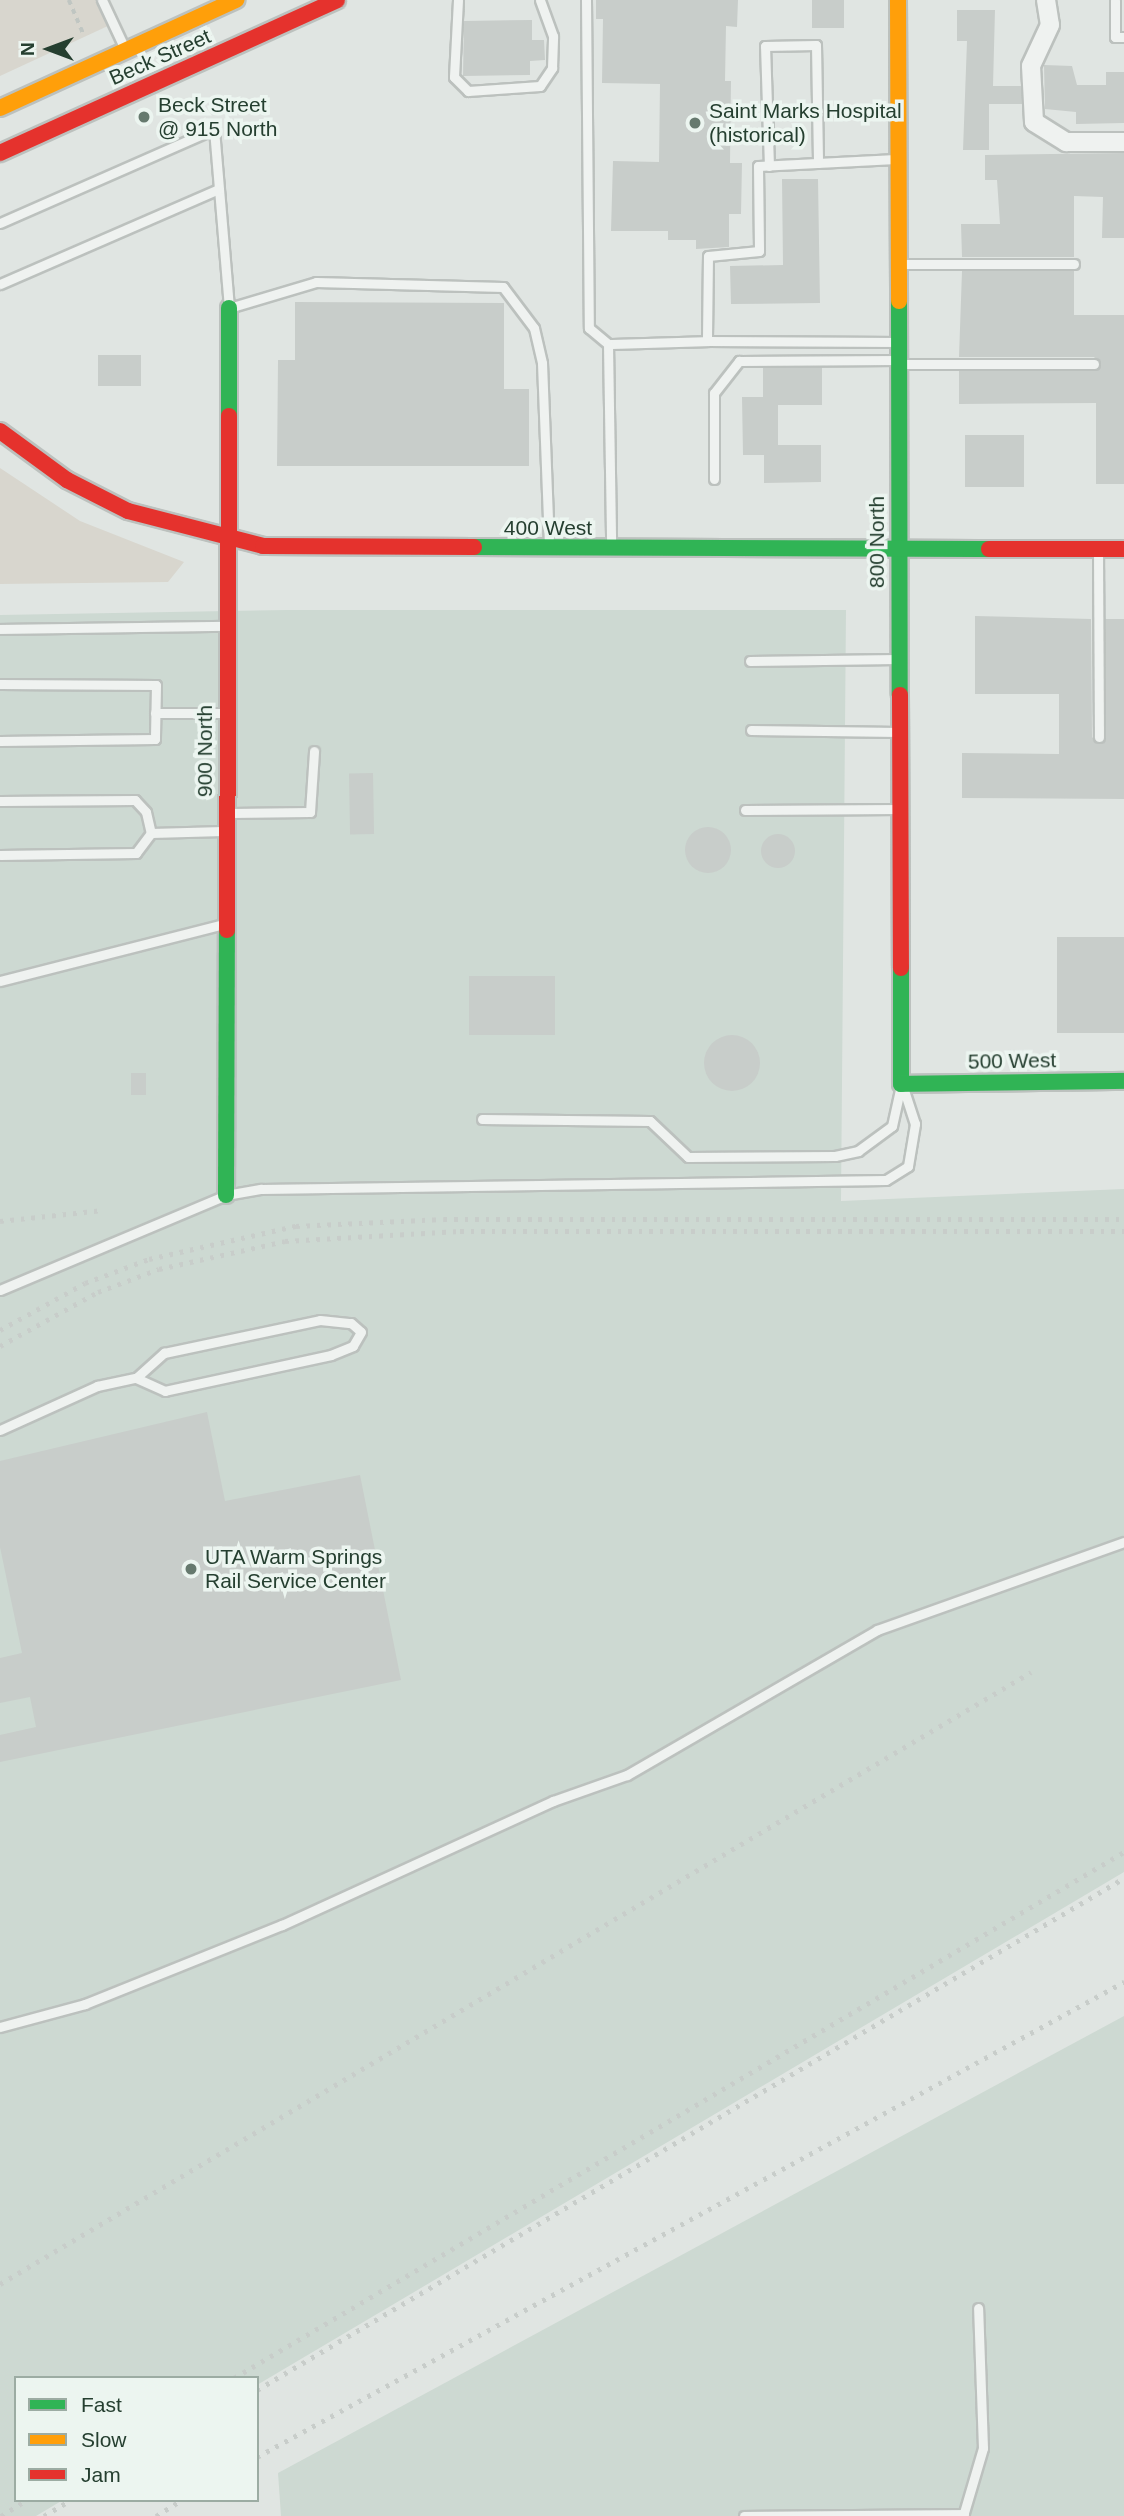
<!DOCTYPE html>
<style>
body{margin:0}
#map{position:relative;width:1124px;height:2516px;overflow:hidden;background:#e0e5e2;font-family:Arial,sans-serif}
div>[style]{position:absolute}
.built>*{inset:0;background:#cdd9d2}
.green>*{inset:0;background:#d8d6ce}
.building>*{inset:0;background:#c8cdca;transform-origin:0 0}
.round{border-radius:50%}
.path>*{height:3.5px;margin-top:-1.75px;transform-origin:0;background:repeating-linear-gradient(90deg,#c0c6c2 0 5px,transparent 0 10px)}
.roads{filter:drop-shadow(2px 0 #bcc1be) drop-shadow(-2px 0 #bcc1be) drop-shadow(0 2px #bcc1be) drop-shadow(0 -2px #bcc1be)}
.lane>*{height:9px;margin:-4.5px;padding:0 4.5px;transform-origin:4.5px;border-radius:4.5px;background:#eff2f0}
.street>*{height:18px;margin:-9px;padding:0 9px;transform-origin:9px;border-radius:9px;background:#eff2f0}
.fast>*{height:16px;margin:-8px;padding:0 8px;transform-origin:8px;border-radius:8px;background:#30b455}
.slow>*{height:16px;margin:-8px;padding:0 8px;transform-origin:8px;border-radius:8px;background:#ff9f0a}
.jam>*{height:16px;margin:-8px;padding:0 8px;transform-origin:8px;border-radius:8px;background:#e5322d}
.rail>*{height:5px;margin-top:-2.5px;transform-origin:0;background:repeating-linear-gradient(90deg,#c8cdca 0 3.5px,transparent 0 10.5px)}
.dots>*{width:19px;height:19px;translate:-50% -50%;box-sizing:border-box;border:4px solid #ecf5f0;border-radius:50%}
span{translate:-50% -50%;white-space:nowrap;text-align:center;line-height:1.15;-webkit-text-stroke:7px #ecf5f0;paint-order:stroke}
.street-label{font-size:21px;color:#253f30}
.poi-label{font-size:21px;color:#253f30}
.left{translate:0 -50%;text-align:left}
.legend{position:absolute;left:14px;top:2376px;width:245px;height:126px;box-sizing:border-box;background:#ecf5f0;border:2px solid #9caca3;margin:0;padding:9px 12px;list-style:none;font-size:21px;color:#253f30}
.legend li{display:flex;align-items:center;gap:14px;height:35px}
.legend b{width:35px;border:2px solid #9caca3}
.north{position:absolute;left:14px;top:14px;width:70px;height:70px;-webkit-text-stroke:5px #ecf5f0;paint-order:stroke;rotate:270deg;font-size:19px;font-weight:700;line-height:28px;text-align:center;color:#253f30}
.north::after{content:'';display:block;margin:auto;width:24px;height:32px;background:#253f30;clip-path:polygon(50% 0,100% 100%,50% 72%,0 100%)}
</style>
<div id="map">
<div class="built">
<div style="clip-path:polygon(287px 610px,846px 610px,841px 1201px,1124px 1189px,1124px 1872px,257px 2385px,257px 2378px,16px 2378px,16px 2500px,63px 2500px,36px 2516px,0 2516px,0 615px)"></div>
<div style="clip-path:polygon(1124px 2016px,1124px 2516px,281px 2516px,278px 2473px)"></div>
</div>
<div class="green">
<div style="clip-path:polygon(0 0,98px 0,110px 25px,0 76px)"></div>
<div style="clip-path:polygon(0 468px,80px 521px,184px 562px,168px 582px,0 584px)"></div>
</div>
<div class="building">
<div style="clip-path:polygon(596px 0,738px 0,737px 27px,726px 26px,725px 81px,731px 81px,730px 163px,742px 163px,741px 214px,729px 214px,729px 247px,696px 249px,696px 240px,668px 240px,668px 231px,611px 231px,613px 161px,659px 162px,660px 84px,602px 83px,603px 19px,596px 19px)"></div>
<div style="left:812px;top:0;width:32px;height:28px"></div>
<div style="clip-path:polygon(957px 10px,995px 10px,993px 86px,1021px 86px,1022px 104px,989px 104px,989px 150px,963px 150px,967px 41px,957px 41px)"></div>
<div style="clip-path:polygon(532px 20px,532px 40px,544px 40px,545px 60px,530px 61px,530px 75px,463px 76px,464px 21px)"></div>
<div style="clip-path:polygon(1044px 65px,1072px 66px,1077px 85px,1106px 85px,1106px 72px,1124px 72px,1124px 123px,1076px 124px,1076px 112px,1045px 109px)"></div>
<div style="clip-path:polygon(1124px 153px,1124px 238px,1102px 238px,1103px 197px,1074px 196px,1074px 257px,962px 257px,961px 224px,1000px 224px,997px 180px,985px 180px,985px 155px)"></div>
<div style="clip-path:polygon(782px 179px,818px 179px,820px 303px,731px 304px,730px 266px,783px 265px)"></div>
<div style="clip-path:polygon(962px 271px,1074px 271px,1074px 315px,1124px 315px,1124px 484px,1096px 484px,1096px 403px,959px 404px,959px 371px,1094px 371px,1101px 365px,1094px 357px,959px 357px)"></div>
<div style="clip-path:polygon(295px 302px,504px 303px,504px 389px,529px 389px,529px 466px,277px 466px,278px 360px,295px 360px)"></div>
<div style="left:98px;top:355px;width:43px;height:31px"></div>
<div style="clip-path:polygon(822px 367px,822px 405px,778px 405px,778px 445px,821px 445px,821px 482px,764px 483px,764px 455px,743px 455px,742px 397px,763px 397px,763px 368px)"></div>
<div style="left:965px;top:435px;width:59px;height:52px"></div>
<div style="clip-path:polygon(975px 616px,1091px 619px,1092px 737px,1098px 744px,1106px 737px,1105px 619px,1124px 619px,1124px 799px,962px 798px,962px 753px,1059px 754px,1059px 694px,975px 694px)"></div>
<div style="left:373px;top:773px;width:61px;height:24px;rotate:89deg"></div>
<div class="round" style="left:685px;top:827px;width:46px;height:46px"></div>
<div class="round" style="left:761px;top:834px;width:34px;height:34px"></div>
<div style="left:1057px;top:937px;width:67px;height:96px"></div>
<div style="left:555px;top:976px;width:59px;height:86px;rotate:90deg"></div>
<div class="round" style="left:704px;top:1035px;width:56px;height:56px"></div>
<div style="left:131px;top:1073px;width:15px;height:22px"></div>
<div style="clip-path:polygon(207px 1412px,225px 1501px,360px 1475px,401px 1680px,0 1762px,0 1735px,36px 1727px,30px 1697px,0 1703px,0 1658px,22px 1653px,0 1547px,0 1461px)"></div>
</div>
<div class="path">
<div style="left:69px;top:0;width:36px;rotate:67deg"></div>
</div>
<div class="roads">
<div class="lane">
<div style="left:102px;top:0;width:54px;rotate:64.9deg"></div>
<div style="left:458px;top:0;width:77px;rotate:93deg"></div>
<div style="left:454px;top:77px;width:20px;rotate:45deg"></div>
<div style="left:468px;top:91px;width:72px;rotate:-4deg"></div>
<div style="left:540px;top:86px;width:22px;rotate:-56deg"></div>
<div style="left:552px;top:68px;width:32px;rotate:-88deg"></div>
<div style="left:553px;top:36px;width:38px;rotate:-110deg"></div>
<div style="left:586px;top:0;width:328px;rotate:89.5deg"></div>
<div style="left:589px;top:328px;width:25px;rotate:40deg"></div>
<div style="left:608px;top:344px;width:99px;rotate:-1.7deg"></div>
<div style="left:1115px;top:0;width:37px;rotate:90deg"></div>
<div style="left:1115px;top:37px;width:9px"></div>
<div style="left:896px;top:159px;width:138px;rotate:177.1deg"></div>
<div style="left:758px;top:166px;width:85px;rotate:89.3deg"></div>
<div style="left:759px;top:251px;width:51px;rotate:174.4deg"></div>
<div style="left:708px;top:256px;width:85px;rotate:90.7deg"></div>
<div style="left:707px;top:341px;width:191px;rotate:0.3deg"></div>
<div style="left:769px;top:166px;width:120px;rotate:-91.9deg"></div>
<div style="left:765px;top:46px;width:51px;rotate:-1.1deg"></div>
<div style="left:816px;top:45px;width:118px;rotate:89deg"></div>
<div style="left:0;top:223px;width:234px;rotate:-23.7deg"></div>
<div style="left:214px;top:129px;width:180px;rotate:85.2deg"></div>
<div style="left:229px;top:308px;width:91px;rotate:-16.6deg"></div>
<div style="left:316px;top:282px;width:187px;rotate:1.5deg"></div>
<div style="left:503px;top:287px;width:51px;rotate:52.9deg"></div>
<div style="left:534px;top:328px;width:36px;rotate:77deg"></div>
<div style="left:542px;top:363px;width:181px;rotate:87.8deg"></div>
<div style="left:901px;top:264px;width:173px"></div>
<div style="left:0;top:284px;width:238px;rotate:-23.5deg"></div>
<div style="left:608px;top:344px;width:200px;rotate:89.1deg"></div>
<div style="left:903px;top:364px;width:191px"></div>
<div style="left:714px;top:479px;width:86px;rotate:-90deg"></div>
<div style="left:714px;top:393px;width:41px;rotate:-52deg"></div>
<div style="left:739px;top:361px;width:157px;rotate:-0.4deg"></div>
<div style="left:1098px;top:550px;width:187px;rotate:89.7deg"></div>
<div style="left:0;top:629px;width:225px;rotate:-0.8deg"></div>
<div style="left:750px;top:661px;width:147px;rotate:-0.8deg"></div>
<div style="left:0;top:684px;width:156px;rotate:0.4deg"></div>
<div style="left:156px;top:685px;width:54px;rotate:91.1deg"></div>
<div style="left:155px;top:739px;width:155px;rotate:179.3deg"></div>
<div style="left:155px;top:713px;width:68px"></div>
<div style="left:751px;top:730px;width:147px;rotate:0.8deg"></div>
<div style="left:0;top:801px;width:135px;rotate:-0.4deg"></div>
<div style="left:135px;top:800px;width:16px;rotate:47deg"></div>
<div style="left:146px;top:812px;width:22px;rotate:77deg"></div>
<div style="left:151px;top:833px;width:25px;rotate:127deg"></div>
<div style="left:136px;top:853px;width:136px;rotate:179.2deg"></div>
<div style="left:745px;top:810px;width:153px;rotate:-0.4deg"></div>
<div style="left:231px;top:813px;width:79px;rotate:-0.7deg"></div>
<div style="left:310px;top:812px;width:61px;rotate:-86.2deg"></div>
<div style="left:151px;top:833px;width:72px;rotate:-1.6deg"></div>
<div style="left:0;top:981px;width:230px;rotate:-14.3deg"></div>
<div style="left:482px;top:1119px;width:168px;rotate:0.7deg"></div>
<div style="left:650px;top:1121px;width:52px;rotate:43.5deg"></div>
<div style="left:688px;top:1157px;width:147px;rotate:-0.4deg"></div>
<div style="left:835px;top:1156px;width:24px;rotate:-12deg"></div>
<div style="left:858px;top:1151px;width:42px;rotate:-36.3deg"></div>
<div style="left:892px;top:1126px;width:42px;rotate:-77.6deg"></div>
<div style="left:0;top:1290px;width:245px;rotate:-22.8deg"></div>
<div style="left:226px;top:1195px;width:36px;rotate:-10deg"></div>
<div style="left:261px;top:1189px;width:625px;rotate:-0.83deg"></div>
<div style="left:886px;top:1180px;width:26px;rotate:-32deg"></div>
<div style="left:908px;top:1166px;width:43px;rotate:-80.5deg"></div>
<div style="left:915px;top:1124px;width:38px;rotate:-108deg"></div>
<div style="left:0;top:1430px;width:107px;rotate:-24.4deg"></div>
<div style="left:97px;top:1386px;width:40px;rotate:-12deg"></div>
<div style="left:136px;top:1378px;width:38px;rotate:-42deg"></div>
<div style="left:164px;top:1353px;width:159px;rotate:-11.9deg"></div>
<div style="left:320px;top:1320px;width:31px;rotate:6deg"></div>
<div style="left:351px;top:1323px;width:13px;rotate:42deg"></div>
<div style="left:361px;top:1332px;width:16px;rotate:120deg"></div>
<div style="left:353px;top:1346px;width:24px;rotate:158deg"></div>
<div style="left:331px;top:1355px;width:170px;rotate:167.8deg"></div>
<div style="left:165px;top:1391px;width:32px;rotate:-156deg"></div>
<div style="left:0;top:2027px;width:88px;rotate:-15.1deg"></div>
<div style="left:85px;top:2004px;width:212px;rotate:-21.9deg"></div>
<div style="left:282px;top:1925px;width:298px;rotate:-24.6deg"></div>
<div style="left:553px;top:1801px;width:78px;rotate:-19.4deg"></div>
<div style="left:627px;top:1775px;width:289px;rotate:-30.1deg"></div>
<div style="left:877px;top:1630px;width:262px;rotate:-19.6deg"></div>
<div style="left:744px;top:2516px;width:220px;rotate:-0.5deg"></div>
<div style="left:963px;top:2516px;width:71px;rotate:-73.6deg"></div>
<div style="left:983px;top:2448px;width:140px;rotate:-92deg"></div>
</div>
<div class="street">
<div style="left:1046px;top:0;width:25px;rotate:81deg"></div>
<div style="left:1050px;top:25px;width:45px;rotate:114.9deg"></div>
<div style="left:1031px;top:66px;width:56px;rotate:86.9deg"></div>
<div style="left:1034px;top:122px;width:38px;rotate:32deg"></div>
<div style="left:1066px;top:142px;width:58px"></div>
</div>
<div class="fast">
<div style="left:899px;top:301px;width:394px;rotate:89.9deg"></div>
<div style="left:229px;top:416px;width:108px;rotate:-90deg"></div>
<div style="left:474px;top:547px;width:515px;rotate:0.22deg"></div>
<div style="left:901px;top:968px;width:116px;rotate:90deg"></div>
<div style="left:901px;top:1084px;width:223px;rotate:-0.8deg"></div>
<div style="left:226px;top:1195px;width:265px;rotate:-89.8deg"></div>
</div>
<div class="slow">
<div style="left:898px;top:0;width:301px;rotate:89.8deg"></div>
<div style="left:0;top:108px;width:260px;rotate:-24.6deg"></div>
</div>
<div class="jam">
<div style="left:0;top:153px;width:370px;rotate:-24.4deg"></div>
<div style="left:0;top:431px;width:83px;rotate:36.2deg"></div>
<div style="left:67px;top:480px;width:68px;rotate:26.9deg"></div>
<div style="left:128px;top:511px;width:139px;rotate:14.5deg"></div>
<div style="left:263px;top:546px;width:211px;rotate:0.3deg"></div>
<div style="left:989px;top:549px;width:135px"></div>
<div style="left:900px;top:695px;width:273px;rotate:89.8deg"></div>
<div style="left:227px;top:930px;width:514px;rotate:-89.78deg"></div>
</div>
</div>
<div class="rail">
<div style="left:0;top:1221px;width:104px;rotate:-6.1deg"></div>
<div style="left:0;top:1330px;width:97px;rotate:-28.9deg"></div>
<div style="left:85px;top:1283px;width:68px;rotate:-20.6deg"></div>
<div style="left:149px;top:1259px;width:151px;rotate:-12.7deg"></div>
<div style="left:296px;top:1226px;width:148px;rotate:-2.7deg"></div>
<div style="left:444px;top:1219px;width:680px"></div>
<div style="left:0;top:1346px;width:112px;rotate:-28.9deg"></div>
<div style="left:98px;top:1292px;width:65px;rotate:-20.7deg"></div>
<div style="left:159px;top:1269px;width:129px;rotate:-12.5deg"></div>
<div style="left:285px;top:1241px;width:175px;rotate:-3.3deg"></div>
<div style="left:460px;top:1231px;width:664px"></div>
<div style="left:0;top:2284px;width:1199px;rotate:-30.69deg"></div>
<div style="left:234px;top:2378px;width:1034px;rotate:-30.58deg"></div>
<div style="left:257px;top:2390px;width:1007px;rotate:-30.56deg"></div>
<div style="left:257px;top:2457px;width:989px;rotate:-28.72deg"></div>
<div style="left:1px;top:2516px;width:31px;rotate:-32deg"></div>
<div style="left:44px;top:2516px;width:31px;rotate:-31deg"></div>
<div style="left:156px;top:2516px;width:31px;rotate:-32deg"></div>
</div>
<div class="dots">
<div style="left:144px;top:117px;background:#66796e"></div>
<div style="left:695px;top:123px;background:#66796e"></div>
<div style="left:191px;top:1569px;background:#66796e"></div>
</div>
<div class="street-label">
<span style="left:160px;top:57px;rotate:-24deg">Beck Street</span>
<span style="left:548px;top:528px">400 West</span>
<span style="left:877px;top:542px;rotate:-90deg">800 North</span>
<span style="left:205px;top:751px;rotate:-90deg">900 North</span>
<span style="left:1012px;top:1061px;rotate:-1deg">500 West</span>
</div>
<div class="poi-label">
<span class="left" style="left:158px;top:117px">Beck Street<br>@ 915 North</span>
<span class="left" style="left:709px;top:123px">Saint Marks Hospital<br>(historical)</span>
<span class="left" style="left:205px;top:1569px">UTA Warm Springs<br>Rail Service Center</span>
</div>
<ul class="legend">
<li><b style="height:9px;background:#30b455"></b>Fast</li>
<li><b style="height:9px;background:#ff9f0a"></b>Slow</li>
<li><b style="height:9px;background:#e5322d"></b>Jam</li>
</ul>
<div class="north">N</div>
</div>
